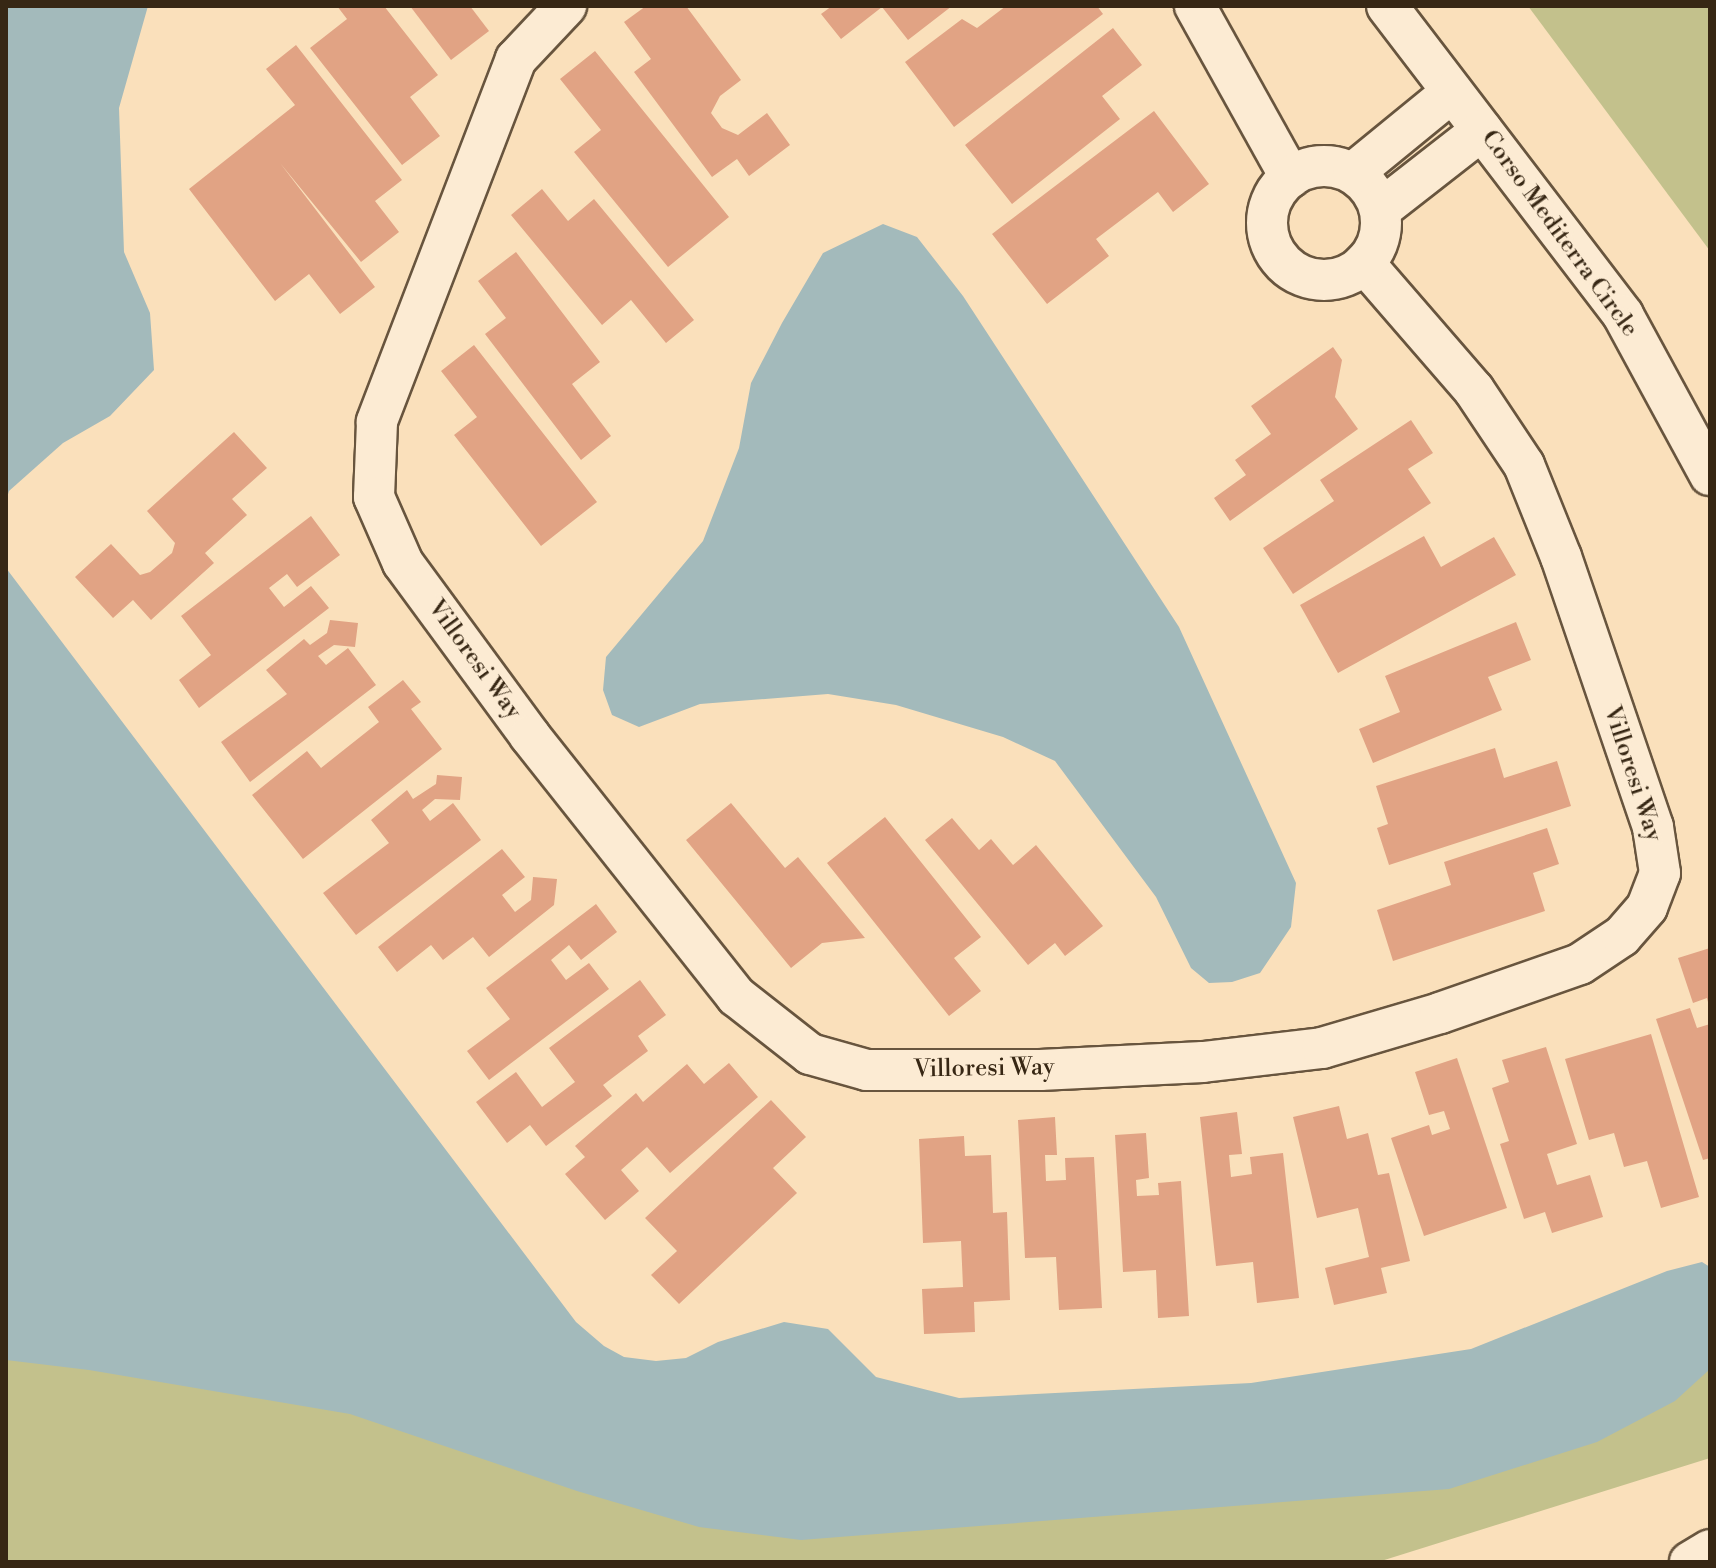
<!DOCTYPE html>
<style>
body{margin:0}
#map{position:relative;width:1716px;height:1568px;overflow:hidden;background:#fae0bb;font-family:"Libre Bodoni",serif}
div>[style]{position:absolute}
.green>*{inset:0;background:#c3c18c}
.water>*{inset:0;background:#a3babb}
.building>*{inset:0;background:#e1a384}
.roads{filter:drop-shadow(2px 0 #68553e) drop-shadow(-2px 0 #68553e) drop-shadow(0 2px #68553e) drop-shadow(0 -2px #68553e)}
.minor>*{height:40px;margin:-20px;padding:0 20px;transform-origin:20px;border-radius:20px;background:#fcebd3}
.minor>.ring{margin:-20px;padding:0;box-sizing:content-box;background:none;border:40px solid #fcebd3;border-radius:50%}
span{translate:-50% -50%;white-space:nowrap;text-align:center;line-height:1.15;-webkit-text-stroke:8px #fcebd3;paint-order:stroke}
.street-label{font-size:24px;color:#372714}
.frame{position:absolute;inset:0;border:8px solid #372714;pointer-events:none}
</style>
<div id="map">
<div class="green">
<div style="clip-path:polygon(1528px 6px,1710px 6px,1710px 251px)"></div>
<div style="clip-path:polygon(6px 927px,721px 1433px,1710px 1344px,1710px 1458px,1378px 1562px,6px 1562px)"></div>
</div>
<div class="water">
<div style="clip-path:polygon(6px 6px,148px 6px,119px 108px,124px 252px,150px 313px,154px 370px,110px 416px,63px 443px,9px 491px,6px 501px)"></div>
<div style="clip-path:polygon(883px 224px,917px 237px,963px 296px,1179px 627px,1296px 883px,1291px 927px,1260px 973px,1232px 982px,1209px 983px,1191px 968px,1156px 897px,1055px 761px,1003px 737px,896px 705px,828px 694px,700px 704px,639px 727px,612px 715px,603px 690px,606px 657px,703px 541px,739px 448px,751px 383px,782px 323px,823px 253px)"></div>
<div style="clip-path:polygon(6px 568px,576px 1322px,604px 1346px,624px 1357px,656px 1361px,686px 1358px,718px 1342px,784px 1322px,828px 1329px,876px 1377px,959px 1398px,1251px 1383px,1471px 1349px,1667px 1271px,1702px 1262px,1710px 1267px,1710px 1369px,1675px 1401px,1597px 1442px,1449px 1489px,801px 1540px,699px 1527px,577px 1491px,350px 1414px,89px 1370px,6px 1360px)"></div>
</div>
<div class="building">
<div style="clip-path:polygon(337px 6px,384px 6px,438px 75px,410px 97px,440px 136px,402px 165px,310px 48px,347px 19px)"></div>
<div style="clip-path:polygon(410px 6px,470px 6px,489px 31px,451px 60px)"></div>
<div style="clip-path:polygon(646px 6px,686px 6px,741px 80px,720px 96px,711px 113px,722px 128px,738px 135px,767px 113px,790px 145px,749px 176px,737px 159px,712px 177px,634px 72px,651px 59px,624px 22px)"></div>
<div style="clip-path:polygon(832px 6px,952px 6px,908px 40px,882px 7px,841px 39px,821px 14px)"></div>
<div style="clip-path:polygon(1006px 6px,1097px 6px,1103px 14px,954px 127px,905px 62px,962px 19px,977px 28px)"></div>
<div style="clip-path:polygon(1113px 28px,1142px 65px,1102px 96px,1120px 119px,1012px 204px,965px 145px)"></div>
<div style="clip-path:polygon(296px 45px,402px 180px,375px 201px,399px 232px,361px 262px,280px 163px,375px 287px,340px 314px,309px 274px,275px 301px,189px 189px,295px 105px,266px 69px)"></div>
<div style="clip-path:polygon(595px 51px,729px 217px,668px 267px,574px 152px,601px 130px,560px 79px)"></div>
<div style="clip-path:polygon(1154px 111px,1209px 184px,1173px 212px,1158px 192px,1096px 239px,1109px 256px,1047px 304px,992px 234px)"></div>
<div style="clip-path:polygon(542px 189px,568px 221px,594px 199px,694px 320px,666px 343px,631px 300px,602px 325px,511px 215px)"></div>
<div style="clip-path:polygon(516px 252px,600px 362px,572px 384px,611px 436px,581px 460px,485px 334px,506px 318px,478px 281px)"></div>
<div style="clip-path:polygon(474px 345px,597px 502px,541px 546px,454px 435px,477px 417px,441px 371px)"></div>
<div style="clip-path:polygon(1333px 347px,1342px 360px,1335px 397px,1358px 429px,1230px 521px,1214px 498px,1246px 475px,1235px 460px,1271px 434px,1251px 406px)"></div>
<div style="clip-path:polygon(1411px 420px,1433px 453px,1408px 469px,1431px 503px,1293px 594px,1263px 548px,1334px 501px,1320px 480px)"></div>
<div style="clip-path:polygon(234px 432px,267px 468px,232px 499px,247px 515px,205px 553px,214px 563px,151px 620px,133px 600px,113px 618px,75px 577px,111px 544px,140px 575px,150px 572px,172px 553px,175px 543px,147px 511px)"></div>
<div style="clip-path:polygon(311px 516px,340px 555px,297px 587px,287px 574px,269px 588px,284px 607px,311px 586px,329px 608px,199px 708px,179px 680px,211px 655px,181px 616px)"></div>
<div style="clip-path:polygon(1424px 536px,1441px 567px,1494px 537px,1516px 575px,1338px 673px,1300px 605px)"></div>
<div style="clip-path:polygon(330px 620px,358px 623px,355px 647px,334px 645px,318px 656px,326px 665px,348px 648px,376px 685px,250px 782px,221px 742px,287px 694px,266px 670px,304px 639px,310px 645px,327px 633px)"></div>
<div style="clip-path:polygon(1516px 622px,1531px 660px,1488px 677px,1502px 710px,1373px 763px,1359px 729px,1400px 712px,1385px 676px)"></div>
<div style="clip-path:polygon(403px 680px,421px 702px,411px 709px,442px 749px,303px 859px,252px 795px,307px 751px,321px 768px,379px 722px,368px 707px)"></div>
<div style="clip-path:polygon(1495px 748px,1504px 778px,1557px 761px,1571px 806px,1389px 865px,1377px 828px,1388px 824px,1376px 786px)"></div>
<div style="clip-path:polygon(437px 775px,462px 777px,460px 800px,435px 799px,422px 810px,430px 821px,453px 803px,481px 840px,356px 935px,323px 893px,389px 843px,371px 820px,407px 790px,413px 799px,436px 784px)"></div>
<div style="clip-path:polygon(731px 803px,785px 868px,798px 857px,865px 938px,822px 943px,791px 968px,686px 840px)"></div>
<div style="clip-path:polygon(885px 817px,981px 937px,954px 958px,981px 991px,949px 1016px,827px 863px)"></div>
<div style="clip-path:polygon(952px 818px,979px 850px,991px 839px,1013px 865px,1036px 845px,1103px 926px,1065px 956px,1055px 943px,1028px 965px,925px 840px)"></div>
<div style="clip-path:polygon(1547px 828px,1559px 864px,1533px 873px,1545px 911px,1393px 961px,1377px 910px,1451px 885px,1444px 862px)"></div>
<div style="clip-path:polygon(502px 849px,525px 877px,502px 895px,515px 912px,531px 900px,533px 877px,557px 879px,554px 905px,489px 957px,473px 937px,443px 960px,431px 945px,397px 972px,378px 947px)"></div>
<div style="clip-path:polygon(596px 904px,617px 932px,581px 960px,569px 945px,551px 960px,566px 980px,589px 963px,609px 989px,489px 1080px,467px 1051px,510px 1019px,486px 988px)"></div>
<div style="clip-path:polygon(1710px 948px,1710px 1005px,1709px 1006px,1707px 998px,1693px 1003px,1678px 958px)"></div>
<div style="clip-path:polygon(640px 980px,666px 1015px,638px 1036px,648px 1051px,603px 1085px,612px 1096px,546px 1146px,530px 1125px,507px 1143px,476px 1102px,516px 1072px,542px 1107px,575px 1082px,549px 1048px)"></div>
<div style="clip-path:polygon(1690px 1008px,1697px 1028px,1710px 1024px,1710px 1158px,1703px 1160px,1656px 1019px)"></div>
<div style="clip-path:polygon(1651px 1034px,1699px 1197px,1661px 1208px,1647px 1161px,1624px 1167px,1614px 1133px,1589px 1140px,1565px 1059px)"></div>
<div style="clip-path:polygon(1546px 1047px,1577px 1144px,1547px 1154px,1557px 1185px,1590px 1175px,1603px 1217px,1552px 1233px,1545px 1212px,1524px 1219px,1500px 1144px,1509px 1141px,1492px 1088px,1509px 1082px,1502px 1060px)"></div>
<div style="clip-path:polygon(1457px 1058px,1507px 1208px,1424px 1236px,1391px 1138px,1429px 1125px,1432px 1135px,1450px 1129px,1444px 1111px,1429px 1115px,1415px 1072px)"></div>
<div style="clip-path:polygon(729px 1063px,758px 1097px,670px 1173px,647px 1147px,621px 1170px,639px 1191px,605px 1220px,565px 1174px,585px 1157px,575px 1146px,636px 1093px,643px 1102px,687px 1064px,704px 1084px)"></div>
<div style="clip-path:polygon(771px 1100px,806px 1137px,773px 1168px,797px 1193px,679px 1304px,651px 1275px,677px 1251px,645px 1218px)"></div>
<div style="clip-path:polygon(1339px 1106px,1347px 1139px,1368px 1133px,1378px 1175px,1389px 1173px,1410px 1261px,1381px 1268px,1387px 1293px,1334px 1305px,1325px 1268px,1369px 1257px,1358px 1208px,1317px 1218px,1293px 1117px)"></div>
<div style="clip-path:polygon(1237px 1112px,1242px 1154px,1229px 1155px,1231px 1177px,1252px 1174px,1250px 1157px,1283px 1153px,1299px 1298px,1257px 1303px,1253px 1262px,1216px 1266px,1200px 1117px)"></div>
<div style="clip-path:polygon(1055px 1117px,1057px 1155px,1045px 1155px,1046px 1181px,1066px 1180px,1065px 1158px,1094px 1157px,1102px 1308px,1059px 1310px,1056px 1257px,1025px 1258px,1018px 1120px)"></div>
<div style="clip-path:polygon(1146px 1133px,1149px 1178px,1136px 1180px,1137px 1196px,1159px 1195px,1158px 1183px,1181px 1181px,1189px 1316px,1158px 1318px,1156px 1270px,1123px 1272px,1115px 1135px)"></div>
<div style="clip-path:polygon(964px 1136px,965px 1156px,991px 1155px,993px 1213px,1007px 1212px,1010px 1300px,974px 1302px,975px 1332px,924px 1334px,922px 1289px,963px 1287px,961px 1241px,923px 1243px,919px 1139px)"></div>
</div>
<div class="roads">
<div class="minor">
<div style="left:566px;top:6px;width:73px;rotate:133.3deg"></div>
<div style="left:516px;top:59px;width:389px;rotate:111deg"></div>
<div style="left:377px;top:422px;width:75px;rotate:92.3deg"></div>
<div style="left:374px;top:497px;width:72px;rotate:66.3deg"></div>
<div style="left:403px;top:563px;width:215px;rotate:53.7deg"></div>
<div style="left:530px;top:736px;width:332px;rotate:51.6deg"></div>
<div style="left:736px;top:996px;width:94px;rotate:38.1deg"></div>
<div style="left:810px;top:1054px;width:59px;rotate:15.7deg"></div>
<div style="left:867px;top:1070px;width:173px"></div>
<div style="left:1040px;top:1070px;width:163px;rotate:-2.8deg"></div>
<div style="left:1203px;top:1062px;width:120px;rotate:-6.7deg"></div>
<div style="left:1322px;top:1048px;width:123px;rotate:-16.5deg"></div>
<div style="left:1440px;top:1013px;width:148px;rotate:-19.3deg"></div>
<div style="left:1580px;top:964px;width:50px;rotate:-33.7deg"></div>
<div style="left:1622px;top:936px;width:38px;rotate:-49deg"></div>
<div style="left:1647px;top:907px;width:36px;rotate:-69deg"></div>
<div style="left:1660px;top:873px;width:47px;rotate:-98.7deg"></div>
<div style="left:1653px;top:827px;width:285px;rotate:-108.8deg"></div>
<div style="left:1561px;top:557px;width:99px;rotate:-111.9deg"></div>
<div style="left:1524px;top:465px;width:90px;rotate:-123.7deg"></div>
<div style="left:1474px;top:390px;width:168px;rotate:-130.9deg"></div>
<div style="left:1195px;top:6px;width:196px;rotate:60.9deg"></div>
<div style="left:1387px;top:6px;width:389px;rotate:52.6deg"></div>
<div style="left:1623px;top:315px;width:182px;rotate:61.5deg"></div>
<div class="ring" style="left:1267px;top:166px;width:74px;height:74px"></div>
<div style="left:1353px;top:173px;width:128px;rotate:-39.3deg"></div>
<div style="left:1381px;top:209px;width:128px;rotate:-38deg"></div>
<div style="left:1690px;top:1562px;width:23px;rotate:-31deg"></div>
</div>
</div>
<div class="street-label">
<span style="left:1559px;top:234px;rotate:54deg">Corso Mediterra Circle</span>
<span style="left:474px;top:660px;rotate:54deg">Villoresi Way</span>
<span style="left:1632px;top:774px;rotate:72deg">Villoresi Way</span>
<span style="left:984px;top:1069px;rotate:-1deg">Villoresi Way</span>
</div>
<div class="frame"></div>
</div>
